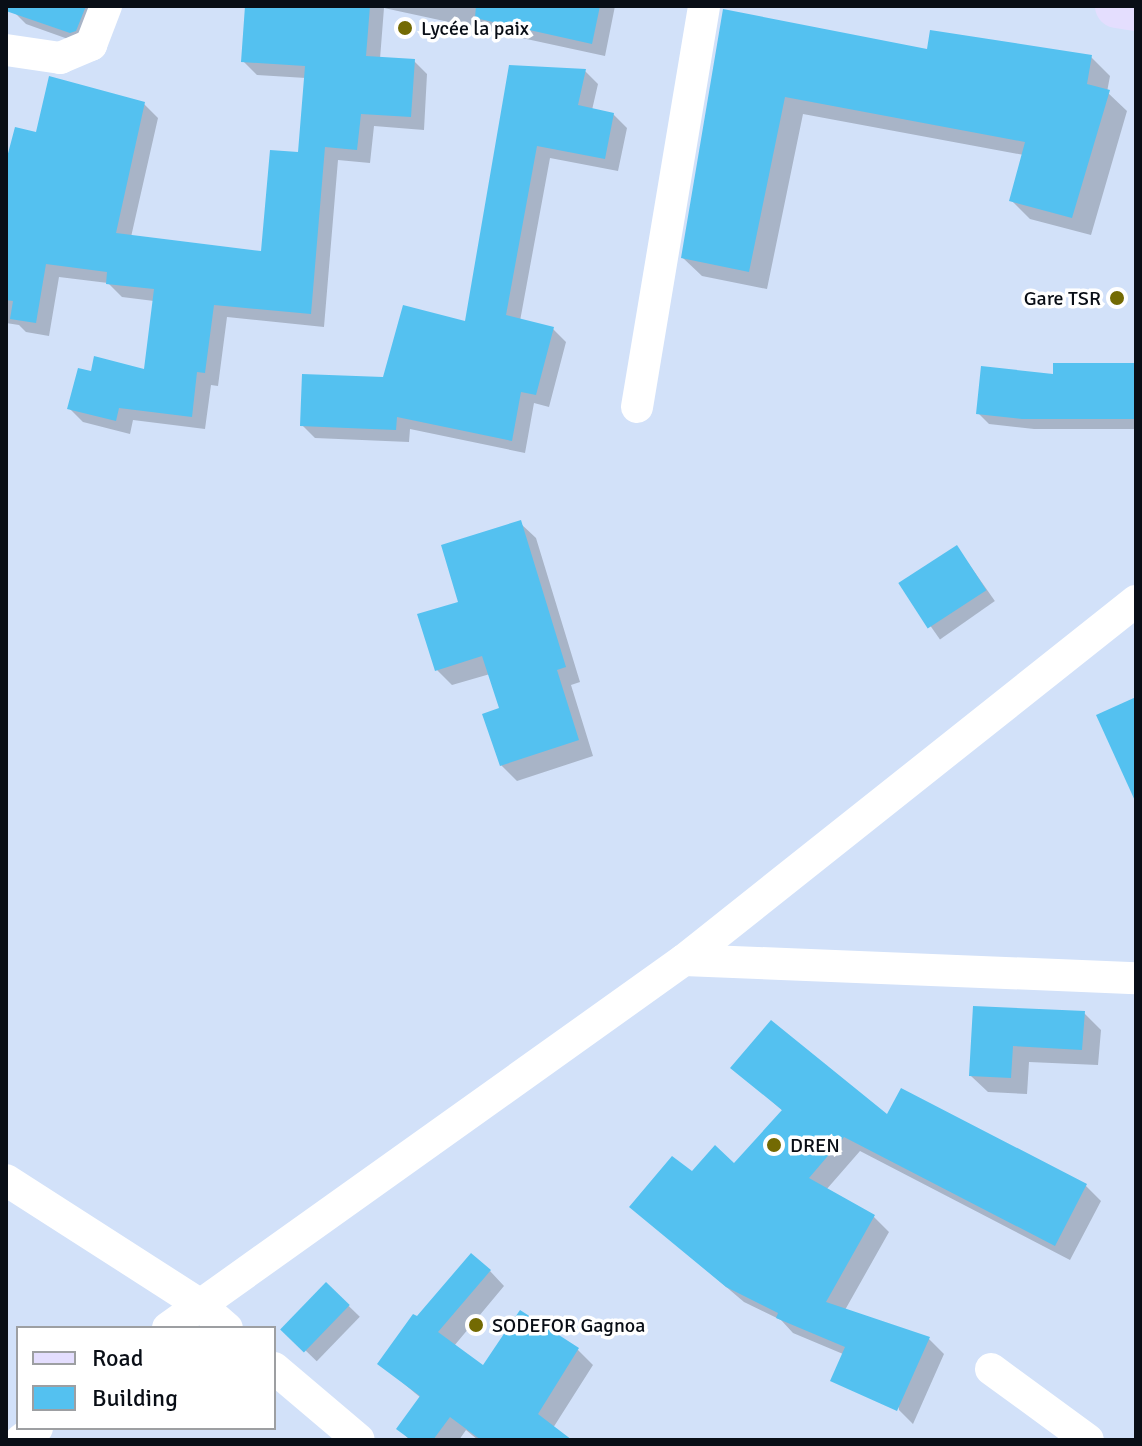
<!DOCTYPE html>
<meta charset="utf-8">
<style>
body{margin:0}
#map{position:relative;width:1142px;height:1446px;overflow:hidden;background:#d2e1f9;font-family:Signika,sans-serif}
div>[style]{position:absolute}
.shadow>*{inset:0;background:#0003;transform-origin:0 0}
.building>*{inset:0;background:#54c1f0;transform-origin:0 0}
.minor>*{height:32px;margin:-16px;padding:0 16px;transform-origin:16px;border-radius:16px;background:#fff}
.primary>*{height:44px;margin:-22px;padding:0 22px;transform-origin:22px;border-radius:22px;background:#e4defe}
.dots>*{width:22px;height:22px;translate:-50% -50%;box-sizing:border-box;border:4px solid #fff;border-radius:50%}
span{translate:-50% -50%;white-space:nowrap;text-align:center;line-height:1.15;-webkit-text-stroke:7px #fff;paint-order:stroke}
.poi-label{font-size:20px;color:#090e16}
.left{translate:0 -50%;text-align:left}
.right{translate:-100% -50%;text-align:right}
.frame{position:absolute;inset:0;border:8px solid #090e16;pointer-events:none}
.legend{position:absolute;left:16px;top:1326px;width:260px;height:104px;box-sizing:border-box;background:#fff;border:2px solid #9d9fa2;margin:0;padding:10px 14px;list-style:none;font-size:24px;color:#090e16}
.legend li{display:flex;align-items:center;gap:16px;height:40px}
.legend b{width:40px;border:2px solid #9d9fa2}
</style>
<div id="map">
<div class="shadow">
<div style="clip-path:polygon(17px 6px,102px 6px,82px 44px,26px 24px,15px 13px)"></div>
<div style="clip-path:polygon(247px 6px,615px 6px,605px 56px,384px 8px,380px 59px,414px 61px,427px 74px,424px 130px,374px 126px,370px 163px,338px 160px,324px 327px,227px 317px,218px 386px,211px 385px,205px 429px,133px 420px,130px 434px,83px 422px,70px 409px,92px 373px,146px 372px,154px 301px,122px 297px,108px 283px,59px 277px,49px 336px,26px 332px,19px 325px,6px 323px,6px 169px,38px 134px,144px 104px,158px 118px,131px 237px,263px 253px,299px 154px,306px 78px,257px 75px,243px 61px)"></div>
<div style="clip-path:polygon(724px 11px,928px 52px,1091px 57px,1110px 76px,1107px 92px,1127px 111px,1091px 235px,1030px 219px,1011px 200px,1024px 155px,803px 114px,767px 289px,702px 276px,683px 258px)"></div>
<div style="clip-path:polygon(511px 67px,585px 71px,598px 84px,592px 110px,613px 114px,627px 128px,618px 171px,550px 158px,520px 321px,553px 329px,566px 342px,549px 407px,534px 403px,525px 453px,410px 429px,409px 442px,315px 438px,302px 425px,385px 379px,467px 323px)"></div>
<div style="clip-path:polygon(1136px 365px,1136px 429px,1034px 429px,989px 424px,978px 413px,1055px 376px)"></div>
<div style="clip-path:polygon(520px 523px,536px 538px,580px 682px,571px 685px,593px 756px,517px 781px,501px 765px,501px 710px,490px 674px,452px 685px,437px 670px,460px 603px)"></div>
<div style="left:957px;top:547px;width:66px;height:67px;rotate:55deg"></div>
<div style="clip-path:polygon(975px 1008px,1084px 1013px,1101px 1030px,1098px 1065px,1029px 1062px,1027px 1094px,988px 1092px,971px 1076px)"></div>
<div style="clip-path:polygon(733px 1067px,888px 1117px,1086px 1186px,1101px 1201px,1070px 1260px,860px 1151px,826px 1190px,874px 1217px,889px 1232px,845px 1310px,929px 1339px,944px 1354px,913px 1424px,899px 1410px,890px 1354px,874px 1367px,793px 1333px,781px 1320px,744px 1302px,632px 1207px,692px 1174px,735px 1166px,784px 1112px)"></div>
<div style="clip-path:polygon(490px 1271px,504px 1286px,454px 1346px,484px 1368px,521px 1312px,578px 1350px,593px 1365px,553px 1428px,569px 1440px,478px 1440px,466px 1430px,459px 1440px,410px 1440px,399px 1429px,421px 1398px,379px 1363px,417px 1319px)"></div>
<div style="left:326px;top:1284px;width:47px;height:62px;rotate:44deg"></div>
</div>
<div class="building">
<div style="clip-path:polygon(6px 6px,86px 6px,76px 31px,70px 33px,6px 11px)"></div>
<div style="clip-path:polygon(245px 6px,370px 6px,366px 56px,415px 59px,411px 117px,361px 114px,357px 150px,325px 147px,311px 314px,214px 305px,205px 373px,197px 372px,192px 417px,119px 408px,116px 421px,67px 409px,78px 368px,91px 371px,94px 356px,144px 369px,154px 289px,106px 284px,107px 272px,46px 264px,36px 323px,10px 319px,13px 301px,6px 300px,6px 161px,15px 127px,36px 132px,49px 76px,145px 102px,116px 233px,261px 251px,270px 150px,298px 152px,305px 66px,241px 62px)"></div>
<div style="clip-path:polygon(476px 6px,600px 6px,592px 44px,475px 18px)"></div>
<div style="clip-path:polygon(723px 9px,927px 49px,930px 30px,1092px 55px,1087px 84px,1110px 90px,1072px 218px,1009px 201px,1025px 142px,785px 97px,749px 272px,681px 258px)"></div>
<div style="clip-path:polygon(509px 65px,586px 69px,578px 105px,614px 113px,605px 159px,537px 146px,506px 315px,554px 327px,536px 395px,521px 392px,512px 441px,397px 417px,396px 430px,300px 426px,302px 374px,383px 377px,403px 305px,465px 321px)"></div>
<div style="clip-path:polygon(1053px 363px,1136px 363px,1136px 419px,1022px 419px,976px 414px,981px 366px,1053px 374px)"></div>
<div style="clip-path:polygon(521px 520px,566px 667px,557px 670px,579px 740px,500px 766px,482px 714px,499px 708px,482px 656px,435px 671px,417px 614px,458px 602px,441px 545px)"></div>
<div style="left:957px;top:545px;width:54px;height:70px;rotate:57deg"></div>
<div style="clip-path:polygon(1136px 697px,1136px 803px,1096px 715px)"></div>
<div style="clip-path:polygon(973px 1006px,1085px 1011px,1082px 1050px,1013px 1046px,1011px 1078px,969px 1076px)"></div>
<div style="clip-path:polygon(771px 1020px,887px 1114px,901px 1088px,1087px 1184px,1055px 1246px,844px 1137px,809px 1178px,875px 1215px,826px 1302px,930px 1337px,897px 1411px,830px 1381px,845px 1347px,776px 1318px,778px 1313px,726px 1287px,629px 1207px,672px 1156px,692px 1171px,715px 1145px,734px 1163px,782px 1110px,730px 1068px)"></div>
<div style="clip-path:polygon(471px 1253px,491px 1270px,438px 1332px,483px 1365px,520px 1310px,579px 1348px,538px 1414px,572px 1440px,481px 1440px,450px 1417px,433px 1440px,411px 1440px,396px 1429px,420px 1396px,377px 1364px,413px 1314px,417px 1316px)"></div>
<div style="left:326px;top:1282px;width:33px;height:66px;rotate:44deg"></div>
</div>
<div class="minor">
<div style="left:6px;top:50px;width:55px;rotate:8.4deg"></div>
<div style="left:60px;top:58px;width:34px;rotate:-23deg"></div>
<div style="left:91px;top:45px;width:42px;rotate:-69deg"></div>
<div style="left:637px;top:407px;width:407px;rotate:-80.5deg"></div>
<div style="left:684px;top:960px;width:452px;rotate:2.3deg"></div>
<div style="left:6px;top:1180px;width:229px;rotate:32.7deg"></div>
<div style="left:199px;top:1304px;width:37px;rotate:41deg"></div>
<div style="left:168px;top:1328px;width:634px;rotate:-35.5deg"></div>
<div style="left:684px;top:960px;width:577px;rotate:-38.46deg"></div>
<div style="left:274px;top:1368px;width:111px;rotate:40.3deg"></div>
<div style="left:991px;top:1369px;width:120px;rotate:36.2deg"></div>
<div style="left:21px;top:1440px;width:20px;rotate:-37deg"></div>
</div>
<div class="primary">
<div style="left:1117px;top:6px;width:19px;rotate:9deg"></div>
</div>
<div class="dots">
<div style="left:405px;top:28px;background:#736a03"></div>
<div style="left:1117px;top:298px;background:#736a03"></div>
<div style="left:774px;top:1145px;background:#736a03"></div>
<div style="left:476px;top:1325px;background:#736a03"></div>
</div>
<div class="poi-label">
<span class="left" style="left:421px;top:28px">Lycée la paix</span>
<span class="right" style="left:1101px;top:298px">Gare TSR</span>
<span class="left" style="left:790px;top:1145px">DREN</span>
<span class="left" style="left:492px;top:1325px">SODEFOR Gagnoa</span>
</div>
<div class="frame"></div>
<ul class="legend">
<li><b style="height:10px;background:#e4defe"></b>Road</li>
<li><b style="height:22px;background:#54c1f0"></b>Building</li>
</ul>
</div>
